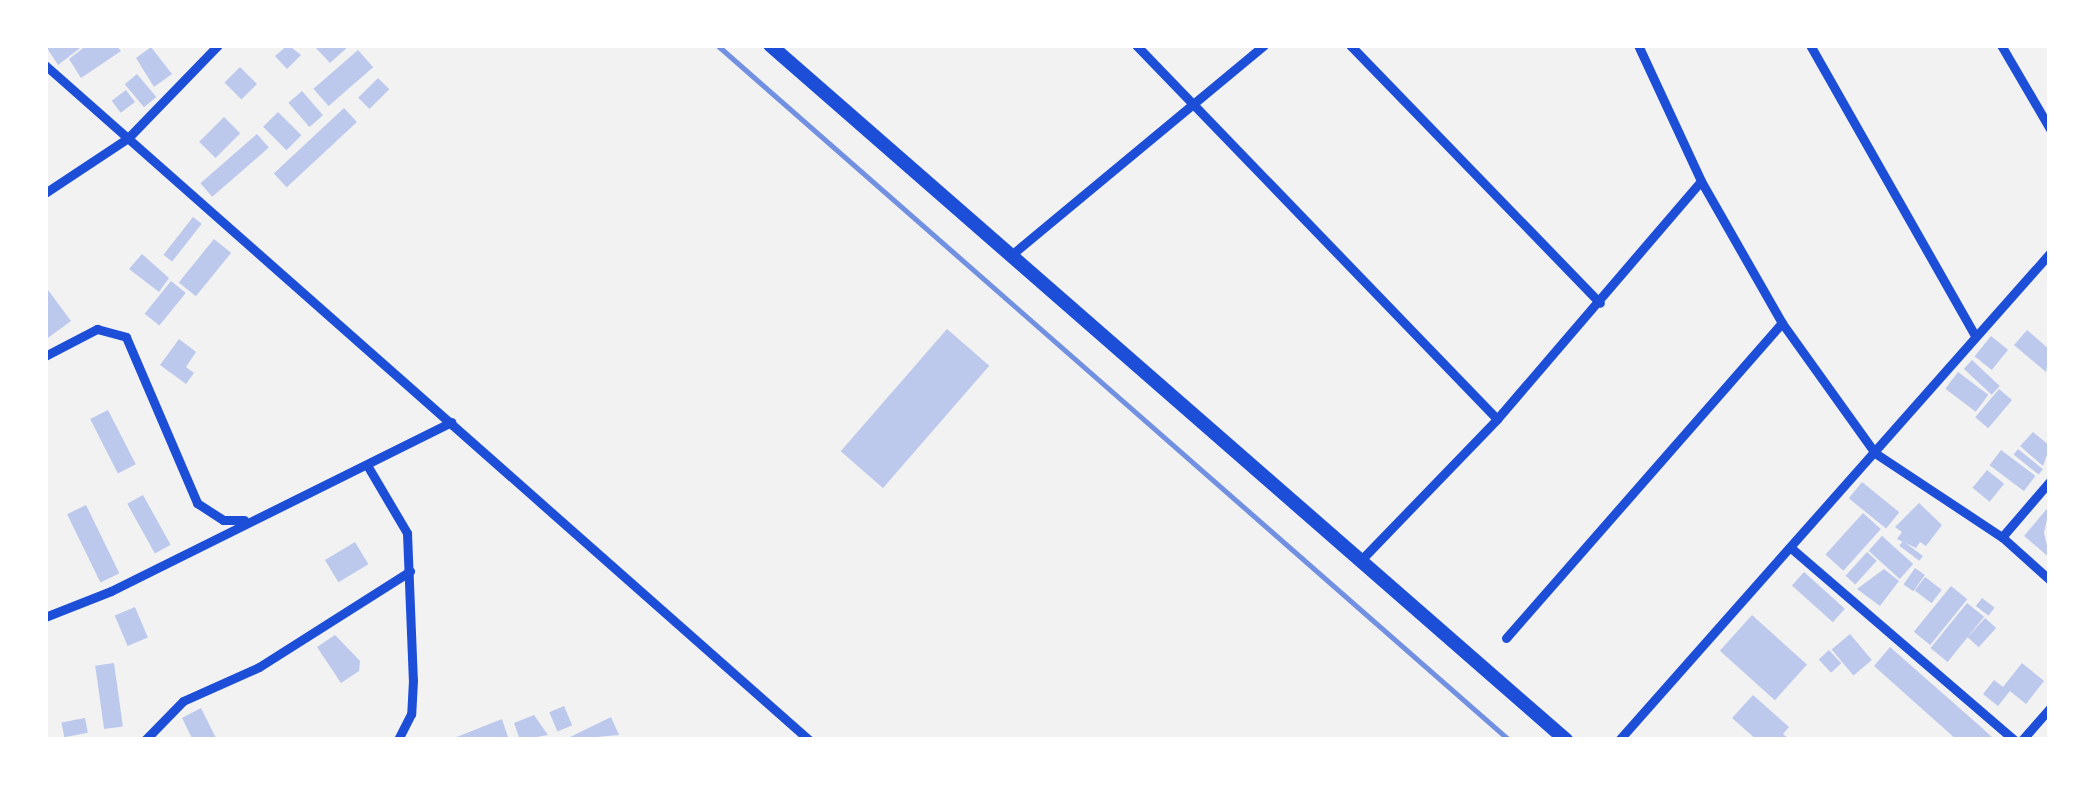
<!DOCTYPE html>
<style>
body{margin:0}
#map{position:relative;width:2095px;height:785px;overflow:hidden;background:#f2f2f2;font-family:"Fira Sans Condensed",sans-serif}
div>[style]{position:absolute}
.building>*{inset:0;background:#bdc9ec;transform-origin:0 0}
.minor>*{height:9px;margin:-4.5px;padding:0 4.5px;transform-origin:4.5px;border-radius:4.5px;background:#1d4ed8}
.trunk>*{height:14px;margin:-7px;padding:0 7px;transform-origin:7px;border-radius:7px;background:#1d4ed8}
.rail>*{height:5px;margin:-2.5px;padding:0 2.5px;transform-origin:2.5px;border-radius:2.5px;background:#7290e2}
span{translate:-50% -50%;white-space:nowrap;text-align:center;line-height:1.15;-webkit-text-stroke:10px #fff;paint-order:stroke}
.frame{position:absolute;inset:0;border:48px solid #fff;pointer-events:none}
</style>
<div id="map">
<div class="building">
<div style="clip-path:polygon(45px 45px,84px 45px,58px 65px)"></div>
<div style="clip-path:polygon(87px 45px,116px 45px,121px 51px,81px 78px,69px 59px)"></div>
<div style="clip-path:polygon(288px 45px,301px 55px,287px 69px,275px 56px)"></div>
<div style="clip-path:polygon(350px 45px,330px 63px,315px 47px,317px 45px)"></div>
<div style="clip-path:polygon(151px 47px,172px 74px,154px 87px,136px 58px)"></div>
<div style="left:358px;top:50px;width:23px;height:59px;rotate:49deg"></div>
<div style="left:240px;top:67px;width:24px;height:22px;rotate:45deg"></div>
<div style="left:137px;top:74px;width:30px;height:16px;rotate:50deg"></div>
<div style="left:378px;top:78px;width:16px;height:28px;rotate:45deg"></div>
<div style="left:126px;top:90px;width:15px;height:18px;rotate:53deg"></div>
<div style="left:302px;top:91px;width:32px;height:18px;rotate:49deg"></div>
<div style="left:344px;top:108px;width:19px;height:96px;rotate:47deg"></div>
<div style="left:278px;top:112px;width:33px;height:21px;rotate:45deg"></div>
<div style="left:224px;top:117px;width:23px;height:35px;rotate:45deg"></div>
<div style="left:257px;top:134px;width:18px;height:75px;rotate:49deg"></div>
<div style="left:193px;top:217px;width:11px;height:48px;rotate:38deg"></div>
<div style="left:214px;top:239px;width:22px;height:56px;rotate:39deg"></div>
<div style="clip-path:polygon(142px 254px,169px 278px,159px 292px,129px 269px)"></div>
<div style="left:171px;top:281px;width:19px;height:42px;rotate:39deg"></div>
<div style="clip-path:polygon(45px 286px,71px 321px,45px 340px)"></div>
<div style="left:947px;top:329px;width:56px;height:162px;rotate:41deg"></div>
<div style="clip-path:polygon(2027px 330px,2050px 350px,2046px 372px,2014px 345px)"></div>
<div style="left:1991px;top:336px;width:22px;height:26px;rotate:39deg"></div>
<div style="clip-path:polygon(179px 339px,196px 352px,186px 367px,194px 373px,186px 384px,160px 365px)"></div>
<div style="left:1972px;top:360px;width:38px;height:12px;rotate:43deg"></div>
<div style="left:1958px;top:372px;width:38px;height:21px;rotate:37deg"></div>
<div style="left:1999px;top:389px;width:17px;height:37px;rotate:40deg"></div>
<div style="left:108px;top:410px;width:61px;height:20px;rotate:63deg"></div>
<div style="clip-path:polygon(2033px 432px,2050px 446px,2043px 466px,2020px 446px)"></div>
<div style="left:2018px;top:449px;width:32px;height:7px;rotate:39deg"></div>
<div style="left:2001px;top:450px;width:43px;height:19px;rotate:37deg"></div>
<div style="left:1987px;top:470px;width:22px;height:23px;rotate:39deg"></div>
<div style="left:1862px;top:482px;width:48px;height:21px;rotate:39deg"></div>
<div style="left:143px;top:495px;width:57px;height:18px;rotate:61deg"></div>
<div style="clip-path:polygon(1919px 503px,1942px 525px,1926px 546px,1920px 542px,1916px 548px,1897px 539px,1902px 532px,1895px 527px)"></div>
<div style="left:86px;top:505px;width:76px;height:21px;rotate:64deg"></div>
<div style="clip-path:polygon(2050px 505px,2044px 533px,2050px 558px,2024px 536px)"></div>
<div style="left:1863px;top:513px;width:24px;height:56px;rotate:42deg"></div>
<div style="left:1882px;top:536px;width:42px;height:20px;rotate:42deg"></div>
<div style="left:1903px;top:541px;width:25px;height:6px;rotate:37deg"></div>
<div style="left:355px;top:542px;width:26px;height:35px;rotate:59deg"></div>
<div style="left:1867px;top:552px;width:13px;height:32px;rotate:42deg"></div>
<div style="left:1915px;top:568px;width:12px;height:20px;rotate:35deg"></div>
<div style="clip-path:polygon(1884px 569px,1899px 581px,1880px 606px,1857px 589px)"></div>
<div style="left:1804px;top:572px;width:55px;height:18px;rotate:42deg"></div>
<div style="left:1925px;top:577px;width:21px;height:17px;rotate:37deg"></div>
<div style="left:1951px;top:586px;width:21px;height:59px;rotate:39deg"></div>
<div style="left:1982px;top:598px;width:16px;height:10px;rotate:38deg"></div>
<div style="left:1967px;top:603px;width:22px;height:58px;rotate:39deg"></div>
<div style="left:135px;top:607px;width:33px;height:22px;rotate:67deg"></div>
<div style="left:1752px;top:615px;width:74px;height:48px;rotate:42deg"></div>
<div style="left:1985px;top:618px;width:15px;height:26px;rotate:42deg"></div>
<div style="left:1850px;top:634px;width:34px;height:24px;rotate:50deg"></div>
<div style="clip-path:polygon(335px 635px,360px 661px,359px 671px,341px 683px,317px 647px)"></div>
<div style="clip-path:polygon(1890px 647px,1981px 727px,1995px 740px,1957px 740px,1874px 666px)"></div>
<div style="left:1829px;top:650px;width:18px;height:14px;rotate:47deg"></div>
<div style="left:114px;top:663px;width:64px;height:19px;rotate:82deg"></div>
<div style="clip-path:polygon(2022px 663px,2044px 681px,2026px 704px,2010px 691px,1998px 706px,1983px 694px,1994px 680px,2003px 687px)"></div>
<div style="clip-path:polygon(1753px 695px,1789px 727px,1783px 734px,1790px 740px,1757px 740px,1732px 718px)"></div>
<div style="left:564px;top:706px;width:21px;height:16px;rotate:67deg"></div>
<div style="clip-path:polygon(201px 708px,217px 740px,193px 740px,182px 718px)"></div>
<div style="clip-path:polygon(534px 715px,548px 735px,520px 740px,514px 723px)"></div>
<div style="clip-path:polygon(611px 717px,619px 735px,564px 740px)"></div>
<div style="left:85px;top:718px;width:15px;height:24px;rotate:79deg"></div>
<div style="clip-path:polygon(502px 719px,509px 740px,449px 740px)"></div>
</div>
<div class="minor">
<div style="left:1136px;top:45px;width:520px;rotate:46.01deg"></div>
<div style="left:1350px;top:45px;width:359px;rotate:45.9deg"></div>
<div style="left:1638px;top:45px;width:150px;rotate:65.1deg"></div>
<div style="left:1701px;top:181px;width:163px;rotate:60.3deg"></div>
<div style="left:1782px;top:323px;width:160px;rotate:54.4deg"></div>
<div style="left:1875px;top:453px;width:152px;rotate:33.5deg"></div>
<div style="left:2002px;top:537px;width:64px;rotate:41.9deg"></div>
<div style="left:1810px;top:45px;width:334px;rotate:60.4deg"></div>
<div style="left:2001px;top:45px;width:97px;rotate:59.7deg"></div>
<div style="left:45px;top:65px;width:1019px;rotate:41.46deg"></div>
<div style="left:45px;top:193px;width:100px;rotate:-33.5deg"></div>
<div style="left:128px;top:138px;width:129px;rotate:-45.9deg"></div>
<div style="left:1010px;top:256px;width:330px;rotate:-39.7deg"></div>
<div style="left:45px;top:356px;width:59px;rotate:-27.4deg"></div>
<div style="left:97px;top:329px;width:30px;rotate:15deg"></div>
<div style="left:126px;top:337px;width:181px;rotate:66.8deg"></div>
<div style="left:197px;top:503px;width:31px;rotate:33deg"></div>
<div style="left:223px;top:520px;width:21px"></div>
<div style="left:367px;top:465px;width:79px;rotate:59.5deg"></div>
<div style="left:407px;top:533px;width:147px;rotate:87.7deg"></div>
<div style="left:413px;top:680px;width:34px;rotate:93deg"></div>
<div style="left:411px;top:714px;width:29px;rotate:117deg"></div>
<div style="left:2002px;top:537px;width:74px;rotate:-49.4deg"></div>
<div style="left:1791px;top:548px;width:294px;rotate:40.7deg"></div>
<div style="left:1360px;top:561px;width:197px;rotate:-46deg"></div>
<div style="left:1497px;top:419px;width:313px;rotate:-49.4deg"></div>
<div style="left:45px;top:617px;width:71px;rotate:-21.5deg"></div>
<div style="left:111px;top:591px;width:380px;rotate:-26.4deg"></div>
<div style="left:1506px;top:638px;width:419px;rotate:-48.8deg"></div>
<div style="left:145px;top:740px;width:54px;rotate:-45.7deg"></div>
<div style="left:183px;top:701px;width:83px;rotate:-24.1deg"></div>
<div style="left:259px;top:667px;width:179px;rotate:-32.4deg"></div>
<div style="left:1619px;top:740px;width:650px;rotate:-48.49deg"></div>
<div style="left:2022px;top:740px;width:43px;rotate:-48.8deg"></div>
</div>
<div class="trunk">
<div style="left:770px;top:45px;width:1057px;rotate:41.12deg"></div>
</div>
<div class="rail">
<div style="left:717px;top:45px;width:1054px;rotate:41.27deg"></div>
</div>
<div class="frame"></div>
</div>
